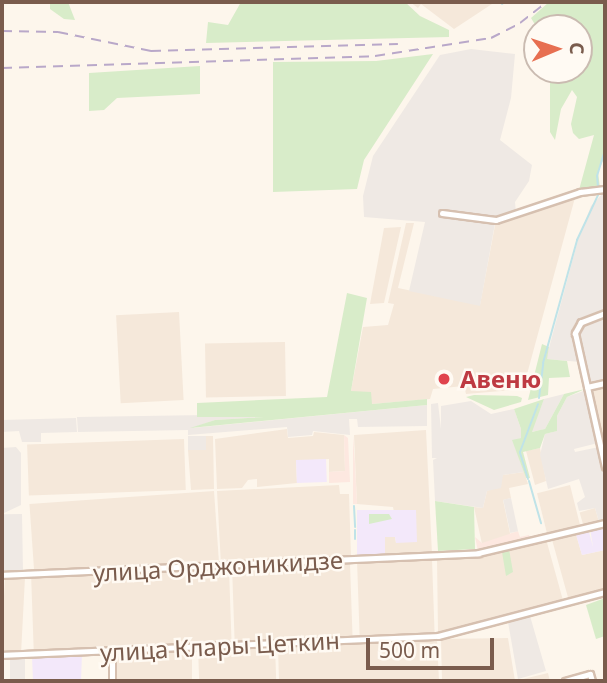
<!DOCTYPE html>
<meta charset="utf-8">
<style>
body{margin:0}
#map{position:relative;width:607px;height:683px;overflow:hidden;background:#fdf6ec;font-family:"Noto Sans",sans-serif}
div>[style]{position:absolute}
.residential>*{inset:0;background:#f5e8da;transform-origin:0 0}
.commercial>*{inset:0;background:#fde8e0}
.industrial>*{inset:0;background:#efe9e4;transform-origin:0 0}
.education>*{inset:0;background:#f3e8fa;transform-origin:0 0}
.green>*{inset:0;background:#d8ecc9}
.stream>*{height:2px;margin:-1px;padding:0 1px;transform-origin:1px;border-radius:1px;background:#bfe3e8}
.roads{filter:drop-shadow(2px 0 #d6c0b0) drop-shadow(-2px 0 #d6c0b0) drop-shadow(0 2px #d6c0b0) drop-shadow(0 -2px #d6c0b0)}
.secondary>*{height:5px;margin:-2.5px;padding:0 2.5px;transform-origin:2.5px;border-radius:2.5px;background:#fff}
.rail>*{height:2px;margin-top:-1px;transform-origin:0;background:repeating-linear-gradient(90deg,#b9a8c9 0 10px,transparent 0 17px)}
.dots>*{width:19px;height:19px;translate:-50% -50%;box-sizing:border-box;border:4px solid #fffaf3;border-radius:50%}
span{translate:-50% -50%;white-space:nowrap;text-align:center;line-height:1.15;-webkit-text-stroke:5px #fffaf3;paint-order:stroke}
.health-label{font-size:24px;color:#be3a42;font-weight:700}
.left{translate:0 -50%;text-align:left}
.street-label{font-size:24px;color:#7a5c4d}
.frame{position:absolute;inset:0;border:4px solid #7a5c4d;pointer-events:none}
.north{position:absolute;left:523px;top:14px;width:70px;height:70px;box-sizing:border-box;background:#fffaf3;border:2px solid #cabbb1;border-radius:50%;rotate:88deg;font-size:19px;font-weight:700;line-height:28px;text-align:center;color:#7a5c4d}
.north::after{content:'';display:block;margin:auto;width:24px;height:32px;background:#e76f51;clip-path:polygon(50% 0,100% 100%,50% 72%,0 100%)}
.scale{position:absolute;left:366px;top:638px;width:128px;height:32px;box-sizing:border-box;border:4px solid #7a5c4d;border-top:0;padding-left:9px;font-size:21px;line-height:24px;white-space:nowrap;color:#7a5c4d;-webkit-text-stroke:5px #fffaf3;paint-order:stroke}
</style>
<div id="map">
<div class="residential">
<div style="clip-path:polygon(410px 2px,495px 2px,454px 29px,421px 4px,418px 8px)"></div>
<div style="clip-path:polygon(576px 194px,523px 389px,466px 394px,464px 386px,433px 389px,430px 399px,372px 404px,351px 391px,363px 327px,388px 325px,394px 304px,388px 303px,406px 223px,414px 223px,398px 288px,480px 305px,496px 220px)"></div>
<div style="clip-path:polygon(401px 227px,384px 303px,370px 304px,384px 228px)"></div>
<div style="left:179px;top:312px;width:88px;height:63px;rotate:87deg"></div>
<div style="left:285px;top:342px;width:54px;height:80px;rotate:89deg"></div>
<div style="clip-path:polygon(605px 387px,605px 457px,591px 391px)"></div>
<div style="clip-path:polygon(287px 429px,288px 438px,313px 436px,314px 432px,344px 435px,345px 471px,329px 472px,329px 459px,296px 461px,297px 483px,257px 487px,257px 479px,248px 480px,242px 488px,217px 489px,215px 439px)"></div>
<div style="clip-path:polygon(426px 430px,432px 554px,385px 555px,385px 537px,395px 537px,396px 543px,416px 510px,394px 512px,393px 507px,357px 504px,354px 435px)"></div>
<div style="clip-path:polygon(206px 436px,213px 436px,214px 489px,191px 490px,188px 450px,206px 449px)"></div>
<div style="left:184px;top:439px;width:51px;height:157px;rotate:88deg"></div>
<div style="clip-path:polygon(540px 448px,546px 481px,535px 485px,526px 451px)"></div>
<div style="clip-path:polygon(524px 472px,528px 484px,509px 488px,511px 498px,503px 500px,511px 538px,482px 544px,474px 507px,483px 508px,487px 491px,497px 487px,503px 475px)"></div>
<div style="clip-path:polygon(339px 485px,340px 494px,349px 494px,351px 558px,221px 565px,217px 491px)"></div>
<div style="left:570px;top:485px;width:41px;height:34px;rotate:76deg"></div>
<div style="left:214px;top:491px;width:75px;height:185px;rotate:86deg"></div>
<div style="left:595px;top:508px;width:15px;height:16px;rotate:74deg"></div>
<div style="clip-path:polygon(575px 531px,582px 555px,605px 550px,605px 590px,569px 601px,551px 536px)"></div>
<div style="clip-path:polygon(546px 539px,564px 604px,438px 633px,437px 558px,479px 556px)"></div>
<div style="left:432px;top:559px;width:75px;height:75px;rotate:88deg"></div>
<div style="left:350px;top:564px;width:75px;height:118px;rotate:88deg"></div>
<div style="left:229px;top:569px;width:75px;height:198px;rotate:88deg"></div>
<div style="left:5px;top:577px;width:20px;height:75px;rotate:3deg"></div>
<div style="clip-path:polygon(508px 638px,515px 681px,548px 673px,550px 681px,442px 681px,441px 639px)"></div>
<div style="clip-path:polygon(437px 640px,439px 681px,279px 681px,278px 647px)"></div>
<div style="left:275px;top:646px;width:35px;height:77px;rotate:88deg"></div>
<div style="left:192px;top:650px;width:31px;height:78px;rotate:90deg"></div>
</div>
<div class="commercial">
<div style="clip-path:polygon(344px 435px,348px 438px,350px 482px,329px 483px,329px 472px,345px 471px)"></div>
<div style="clip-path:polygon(353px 436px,355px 464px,357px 504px,353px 504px)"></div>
<div style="clip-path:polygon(518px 531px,520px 537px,529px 535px,530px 539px,478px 551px,475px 537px,482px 543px)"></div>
</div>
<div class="industrial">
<div style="clip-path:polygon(471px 49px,515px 54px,511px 98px,500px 140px,532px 165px,529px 181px,515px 202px,516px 213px,496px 218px,480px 306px,409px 291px,425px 222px,364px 217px,363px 196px,373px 156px,440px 55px)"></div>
<div style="clip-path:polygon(605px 191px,605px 311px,578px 319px,574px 325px,580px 362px,546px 359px,578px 240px,591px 206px)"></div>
<div style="clip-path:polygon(605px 315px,605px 382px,589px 386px,578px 332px,591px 319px)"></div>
<div style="clip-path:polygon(586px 390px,598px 443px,574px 449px,575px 452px,599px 447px,605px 477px,605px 521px,599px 522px,595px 508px,579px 511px,577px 503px,585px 497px,579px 479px,548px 489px,540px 455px,545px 434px,557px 431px,557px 416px,567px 397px)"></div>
<div style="clip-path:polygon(564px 394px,545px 429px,531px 432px,544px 399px)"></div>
<div style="clip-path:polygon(471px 401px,491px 414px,514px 409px,521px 429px,521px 438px,513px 441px,524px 472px,503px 475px,501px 488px,487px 491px,483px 508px,435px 501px,433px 460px,437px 458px,432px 458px,431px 404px,438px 403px,441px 429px,441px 406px)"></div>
<div style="clip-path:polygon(427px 405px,427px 426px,358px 427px,357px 419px,349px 419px,350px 435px,313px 431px,312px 435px,288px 437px,287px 427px,188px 435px,188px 430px,78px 432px,77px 417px,264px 414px,265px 417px,215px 420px,192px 428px)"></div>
<div style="clip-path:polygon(76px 418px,77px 432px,41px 433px,41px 442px,22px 442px,19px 431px,2px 432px,2px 420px)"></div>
<div style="left:188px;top:436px;width:18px;height:14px"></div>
<div style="clip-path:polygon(16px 447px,21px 453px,21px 505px,2px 514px,2px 448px)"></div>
<div style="left:511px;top:498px;width:34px;height:8px;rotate:78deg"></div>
<div style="left:22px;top:514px;width:57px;height:19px;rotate:89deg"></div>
<div style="clip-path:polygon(530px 616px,546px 671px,518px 679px,508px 622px)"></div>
<div style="left:10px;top:657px;width:15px;height:24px"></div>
</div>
<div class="education">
<div style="left:326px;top:459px;width:23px;height:30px;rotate:88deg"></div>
<div style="clip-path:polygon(357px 510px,416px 510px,417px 542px,396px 543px,395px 537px,385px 537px,385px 555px,357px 556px)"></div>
<div style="clip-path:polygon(605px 524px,605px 550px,582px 555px,575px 531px,588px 528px,593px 547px,590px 528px)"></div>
<div style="clip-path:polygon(82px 653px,81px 681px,33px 681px,32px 656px)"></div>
</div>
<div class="green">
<div style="clip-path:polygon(50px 2px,68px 2px,75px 20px,64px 19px,50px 9px)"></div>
<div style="clip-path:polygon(241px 2px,405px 2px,420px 16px,449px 30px,449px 37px,206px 43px,208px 22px,228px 25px)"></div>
<div style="clip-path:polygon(549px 2px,605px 2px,605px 156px,598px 172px,600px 188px,579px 190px,594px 135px,579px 139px,573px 133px,571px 124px,577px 97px,572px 90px,561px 109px,555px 140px,550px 132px,550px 70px,579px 70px,579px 28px,537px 28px,531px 18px)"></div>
<div style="clip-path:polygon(433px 54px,364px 160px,357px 189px,273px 192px,273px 62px,376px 61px)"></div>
<div style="clip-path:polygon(200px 66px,200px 94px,117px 98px,104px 110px,89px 111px,89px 73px)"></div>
<div style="clip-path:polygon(347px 293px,367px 298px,351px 391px,371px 392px,372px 404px,427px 399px,427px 405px,190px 428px,215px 420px,264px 417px,197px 417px,197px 403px,327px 397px)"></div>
<div style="clip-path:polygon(542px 344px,549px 347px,547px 359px,567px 361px,570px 377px,549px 378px,548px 395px,528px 400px)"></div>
<div style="clip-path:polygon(585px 389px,567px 397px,557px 416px,557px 431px,545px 434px,540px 448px,523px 452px,530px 478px,526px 478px,512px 440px,521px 438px,521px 429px,514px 409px,544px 399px,532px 432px,540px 430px,545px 429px,564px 394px)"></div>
<div style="clip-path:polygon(474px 395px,517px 396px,522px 398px,521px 402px,494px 410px,466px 397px)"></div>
<div style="clip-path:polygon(435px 501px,474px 507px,475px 549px,438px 551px)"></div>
<div style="clip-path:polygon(369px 514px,389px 514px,392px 519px,369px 524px)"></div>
<div style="clip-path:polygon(509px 549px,513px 572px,506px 576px,502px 552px)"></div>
<div style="clip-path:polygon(605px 598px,605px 636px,596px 639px,586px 605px)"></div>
</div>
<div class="stream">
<div style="left:502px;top:4px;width:4px;rotate:-34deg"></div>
<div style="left:598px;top:187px;width:11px;rotate:-95deg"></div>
<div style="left:597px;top:176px;width:27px;rotate:-73deg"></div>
<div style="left:539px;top:398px;width:35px;rotate:-83deg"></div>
<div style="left:543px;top:363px;width:128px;rotate:-74.5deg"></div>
<div style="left:577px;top:240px;width:52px;rotate:-64.9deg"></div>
<div style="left:528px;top:479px;width:28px;rotate:-107deg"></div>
<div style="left:520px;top:452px;width:51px;rotate:-69.4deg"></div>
<div style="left:529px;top:481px;width:44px;rotate:74.1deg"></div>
<div style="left:354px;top:506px;width:21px;rotate:87deg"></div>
<div style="left:355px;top:530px;width:9px;rotate:90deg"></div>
</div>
<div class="roads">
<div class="secondary">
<div style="left:442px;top:213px;width:54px;rotate:7.4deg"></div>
<div style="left:496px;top:220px;width:89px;rotate:-18.4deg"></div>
<div style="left:580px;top:192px;width:25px;rotate:-7deg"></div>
<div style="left:605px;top:313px;width:26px;rotate:159deg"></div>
<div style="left:581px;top:322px;width:13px;rotate:119deg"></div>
<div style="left:575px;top:333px;width:137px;rotate:77.4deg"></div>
<div style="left:587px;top:387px;width:18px;rotate:-13deg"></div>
<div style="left:2px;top:575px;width:477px;rotate:-2.6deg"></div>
<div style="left:478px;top:553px;width:130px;rotate:-13.3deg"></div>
<div style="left:2px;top:655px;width:436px;rotate:-2.5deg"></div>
<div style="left:438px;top:636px;width:173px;rotate:-14.8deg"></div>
<div style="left:112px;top:681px;width:30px;rotate:-90deg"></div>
<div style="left:565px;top:681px;width:26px;rotate:-16deg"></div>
<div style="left:590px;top:674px;width:7px;rotate:74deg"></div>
</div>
</div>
<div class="rail">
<div style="left:2px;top:31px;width:56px;rotate:1deg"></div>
<div style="left:58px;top:32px;width:95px;rotate:11.5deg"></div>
<div style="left:151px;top:51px;width:247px;rotate:-1.6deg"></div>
<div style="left:2px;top:68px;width:373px;rotate:-1.8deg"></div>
<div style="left:375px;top:56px;width:117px;rotate:-8.8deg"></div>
<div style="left:491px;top:38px;width:33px;rotate:-27deg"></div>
<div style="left:520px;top:23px;width:34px;rotate:-38deg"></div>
</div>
<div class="dots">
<div style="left:444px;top:379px;background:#e0444e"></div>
</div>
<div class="health-label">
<span class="left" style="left:460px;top:379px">Авеню</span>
</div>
<div class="street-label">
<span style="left:218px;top:566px;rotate:-3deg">улица Орджоникидзе</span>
<span style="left:220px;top:646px;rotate:-3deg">улица Клары Цеткин</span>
</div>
<div class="frame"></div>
<div class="north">С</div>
<div class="scale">500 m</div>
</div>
